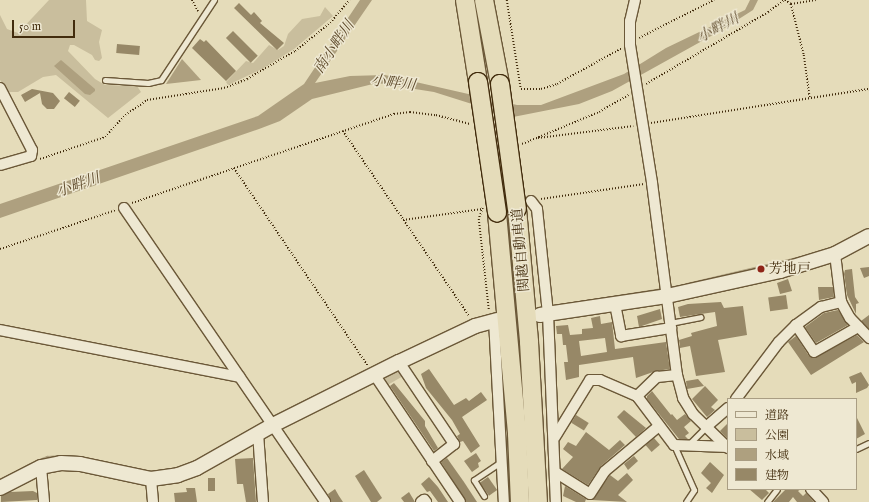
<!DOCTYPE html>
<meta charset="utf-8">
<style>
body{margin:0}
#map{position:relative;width:869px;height:502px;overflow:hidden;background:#e5dcba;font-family:"IM FELL English","Noto Serif JP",serif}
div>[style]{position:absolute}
.green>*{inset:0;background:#c9be9d}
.water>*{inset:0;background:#aea07f}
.stream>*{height:2.5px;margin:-1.25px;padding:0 1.25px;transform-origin:1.25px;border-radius:1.25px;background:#aea07f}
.building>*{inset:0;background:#978867;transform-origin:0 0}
.path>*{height:1.5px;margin-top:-0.75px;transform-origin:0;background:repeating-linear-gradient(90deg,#422c0d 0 1px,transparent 0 3px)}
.roads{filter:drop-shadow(1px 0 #6b5838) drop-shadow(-1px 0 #6b5838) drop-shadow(0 1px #6b5838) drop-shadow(0 -1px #6b5838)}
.lane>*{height:5px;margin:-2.5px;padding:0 2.5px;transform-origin:2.5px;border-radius:2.5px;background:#eee8d2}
.street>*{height:10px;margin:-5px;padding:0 5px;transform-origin:5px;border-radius:5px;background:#eee8d2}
.secondary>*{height:14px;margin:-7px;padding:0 7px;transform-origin:7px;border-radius:7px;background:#eee8d2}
.highway>*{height:18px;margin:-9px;padding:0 9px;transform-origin:9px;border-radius:9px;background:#e5dcba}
.bridges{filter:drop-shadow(1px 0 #422c0d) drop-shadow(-1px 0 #422c0d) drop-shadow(0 1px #422c0d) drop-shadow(0 -1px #422c0d)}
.highway-bridge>*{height:18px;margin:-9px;padding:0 9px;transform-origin:9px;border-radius:9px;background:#e5dcba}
.dots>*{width:11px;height:11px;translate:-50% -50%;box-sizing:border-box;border:2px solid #eee8d2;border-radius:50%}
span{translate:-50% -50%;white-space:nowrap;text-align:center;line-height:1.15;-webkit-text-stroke:3px #eee8d2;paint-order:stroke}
.street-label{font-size:14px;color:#422c0d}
.poi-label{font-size:14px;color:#422c0d}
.left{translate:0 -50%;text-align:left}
.water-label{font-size:15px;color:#5d492a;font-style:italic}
.legend{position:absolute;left:727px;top:398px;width:130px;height:92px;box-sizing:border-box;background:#eee8d2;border:1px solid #a99d83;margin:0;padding:5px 7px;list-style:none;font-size:12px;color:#422c0d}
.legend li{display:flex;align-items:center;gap:8px;height:20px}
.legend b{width:20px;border:1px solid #a99d83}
.scale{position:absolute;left:12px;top:20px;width:63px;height:18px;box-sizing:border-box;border:2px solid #422c0d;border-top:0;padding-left:5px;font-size:12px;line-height:14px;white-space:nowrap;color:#422c0d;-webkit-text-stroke:3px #eee8d2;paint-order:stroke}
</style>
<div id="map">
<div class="green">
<div style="clip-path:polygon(49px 0,86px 0,87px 21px,102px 30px,99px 42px,102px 58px,99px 61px,95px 60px,92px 55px,74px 45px,70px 45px,68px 51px,95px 79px,105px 85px,137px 86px,141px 92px,108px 118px,56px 75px,43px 77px,18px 92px,8px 92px,0 80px,0 15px,7px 29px,18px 33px)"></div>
<div style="clip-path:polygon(325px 7px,333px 16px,294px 49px,262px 69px,228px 85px,226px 82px,246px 61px,253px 63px,269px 45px,278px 50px,284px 46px,288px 34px,302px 19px,320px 16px)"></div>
<div style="clip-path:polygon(400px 367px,405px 375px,384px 387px,380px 377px)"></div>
</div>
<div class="water">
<div style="clip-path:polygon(360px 0,372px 0,315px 83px,350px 76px,385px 75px,517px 105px,541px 105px,624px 74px,666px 48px,745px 10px,750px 0,758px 0,753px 10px,720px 31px,612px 91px,579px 104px,513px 117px,434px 92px,377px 83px,312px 99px,280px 121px,259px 129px,0 218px,0 204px,258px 116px,304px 84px)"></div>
<div style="clip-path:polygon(182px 59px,201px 80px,166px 84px)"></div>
<div style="clip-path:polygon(61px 60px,95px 89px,95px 91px,90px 95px,85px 94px,54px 66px)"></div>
</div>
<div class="stream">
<div style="left:687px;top:284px;width:117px;rotate:-13.3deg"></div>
<div style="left:667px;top:288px;width:15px;rotate:-8deg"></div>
<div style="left:573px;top:303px;width:90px;rotate:-8.9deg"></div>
<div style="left:480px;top:318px;width:21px;rotate:-17deg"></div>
<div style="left:271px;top:418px;width:47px;rotate:-26.6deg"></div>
<div style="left:37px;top:461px;width:11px;rotate:-22deg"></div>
<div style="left:47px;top:457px;width:14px;rotate:-4deg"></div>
<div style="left:7px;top:477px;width:25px;rotate:-29deg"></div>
</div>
<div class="building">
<div style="clip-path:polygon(239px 3px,251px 15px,254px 12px,262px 21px,260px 23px,284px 43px,277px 50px,234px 8px)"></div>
<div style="left:233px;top:31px;width:35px;height:10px;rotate:45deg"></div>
<div style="clip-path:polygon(200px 39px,204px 42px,206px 40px,236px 71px,226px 81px,192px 48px)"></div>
<div style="left:117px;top:44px;width:23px;height:9px;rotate:5deg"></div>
<div style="clip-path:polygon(32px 89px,53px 93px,60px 101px,54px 109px,47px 109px,42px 104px,40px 93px,25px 102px,21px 95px)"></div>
<div style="left:69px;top:92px;width:14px;height:8px;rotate:39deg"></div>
<div style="clip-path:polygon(869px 267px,869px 276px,864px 278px,860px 268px)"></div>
<div style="clip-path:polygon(852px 269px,855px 297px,859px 303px,856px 304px,856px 314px,847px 295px,844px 274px,845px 270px)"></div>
<div style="clip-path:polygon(788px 279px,792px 291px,780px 294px,777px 283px)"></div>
<div style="clip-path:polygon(818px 287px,833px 287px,834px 297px,819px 300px)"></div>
<div style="left:786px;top:295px;width:14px;height:18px;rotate:82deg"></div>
<div style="clip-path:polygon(721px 302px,724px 308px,743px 306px,747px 335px,718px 340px,725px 372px,696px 376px,690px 346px,680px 348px,679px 340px,692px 336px,691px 333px,717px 326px,715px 312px,680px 317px,678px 307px,688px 304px)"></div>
<div style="clip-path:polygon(660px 309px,662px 319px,639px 327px,637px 316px)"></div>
<div style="clip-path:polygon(838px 310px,848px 325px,816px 343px,805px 327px,824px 313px)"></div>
<div style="clip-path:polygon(869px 315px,869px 329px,861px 321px)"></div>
<div style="clip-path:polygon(evenodd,600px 316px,601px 324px,612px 322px,615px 349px,666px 342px,670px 369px,656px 371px,636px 378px,633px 357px,579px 365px,579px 377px,566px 380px,564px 362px,568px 362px,566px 345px,563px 345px,562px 334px,557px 334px,556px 326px,568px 325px,570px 335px,582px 334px,582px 329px,593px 328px,591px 318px,600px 316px,605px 338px,607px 352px,581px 356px,579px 341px,605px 338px)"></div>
<div style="clip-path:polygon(857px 335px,864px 342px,811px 375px,788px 342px,796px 336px,809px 356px,814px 358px)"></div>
<div style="clip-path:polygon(429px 369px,454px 405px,466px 398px,469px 401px,481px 392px,487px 400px,462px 417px,480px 446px,471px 453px,463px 441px,460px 442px,457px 436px,460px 434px,452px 420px,426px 388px,421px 374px)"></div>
<div style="clip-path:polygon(861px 372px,869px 385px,867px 388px,856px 393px,856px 382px,852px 384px,849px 377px)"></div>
<div style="clip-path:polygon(698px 379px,704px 386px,687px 389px,686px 381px)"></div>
<div style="clip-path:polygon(394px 383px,425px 421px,425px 426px,438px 448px,434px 451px,390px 386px)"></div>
<div style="clip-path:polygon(705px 386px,718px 400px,711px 407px,715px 410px,707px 417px,692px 399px)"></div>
<div style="clip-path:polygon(652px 391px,671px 415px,672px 414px,677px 420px,685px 414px,691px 421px,684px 427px,689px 433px,685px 436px,688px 439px,679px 439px,647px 399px,647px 396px)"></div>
<div style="clip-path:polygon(624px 410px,646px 428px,636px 437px,617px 417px)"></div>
<div style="left:576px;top:415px;width:15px;height:9px;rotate:32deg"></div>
<div style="clip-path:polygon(856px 416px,865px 434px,856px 439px)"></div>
<div style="clip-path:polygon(728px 423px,728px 439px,720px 431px)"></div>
<div style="clip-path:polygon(586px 432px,609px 450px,620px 440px,625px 445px,601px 466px,588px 485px,562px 469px,573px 457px,563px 449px,568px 442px,576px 446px)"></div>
<div style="left:654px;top:438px;width:9px;height:11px;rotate:49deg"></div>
<div style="clip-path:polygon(476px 453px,481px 461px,478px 463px,479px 467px,472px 472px,464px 461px)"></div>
<div style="clip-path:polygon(634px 456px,638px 461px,628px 470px,624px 464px)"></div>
<div style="clip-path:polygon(253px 458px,256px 502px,246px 502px,243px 484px,237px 484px,235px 459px)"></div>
<div style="clip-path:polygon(447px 458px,464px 482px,477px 502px,466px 502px,441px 462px)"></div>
<div style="clip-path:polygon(710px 462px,724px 475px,712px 493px,706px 488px,711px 483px,701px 473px)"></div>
<div style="clip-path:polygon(364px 470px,382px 498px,377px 502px,371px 502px,355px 476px)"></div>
<div style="clip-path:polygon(627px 473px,633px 480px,618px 495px,627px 502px,592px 500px,610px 475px,618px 481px)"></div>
<div style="clip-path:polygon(429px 477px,438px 487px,448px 502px,438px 502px,430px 491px,427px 492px,421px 484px)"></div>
<div style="left:488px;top:477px;width:16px;height:10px;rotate:55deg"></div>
<div style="left:208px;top:478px;width:7px;height:13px"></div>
<div style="clip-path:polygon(565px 486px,586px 499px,585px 502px,576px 502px,563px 496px)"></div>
<div style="clip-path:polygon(186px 488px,195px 488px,197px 502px,175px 502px,174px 493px,187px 492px)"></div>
<div style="clip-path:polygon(335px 489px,339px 496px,343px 502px,331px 502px,328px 494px)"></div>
<div style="clip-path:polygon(749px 489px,765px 489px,769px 493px,762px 500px)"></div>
<div style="clip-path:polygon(786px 489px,801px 489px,798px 491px,803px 496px,806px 493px,814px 502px,797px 502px,793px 497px,789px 502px,773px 502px)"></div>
<div style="clip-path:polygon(33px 491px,37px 493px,37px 500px,1px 502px,1px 496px,10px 492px)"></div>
<div style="clip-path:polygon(409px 492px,415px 502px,404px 502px,401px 498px)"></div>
</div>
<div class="path">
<div style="left:192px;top:0;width:13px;rotate:61deg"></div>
<div style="left:507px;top:0;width:90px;rotate:81.1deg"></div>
<div style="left:521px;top:89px;width:20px"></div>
<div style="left:541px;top:89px;width:17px;rotate:-17deg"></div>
<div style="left:557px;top:84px;width:74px;rotate:-29deg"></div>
<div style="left:785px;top:0;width:7px;rotate:34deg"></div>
<div style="left:791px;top:4px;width:25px;rotate:-9deg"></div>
<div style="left:791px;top:4px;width:53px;rotate:75.7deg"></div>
<div style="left:804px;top:55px;width:43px;rotate:82.1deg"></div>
<div style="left:639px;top:38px;width:84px;rotate:-26.9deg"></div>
<div style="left:646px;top:84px;width:142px;rotate:-30.5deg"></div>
<div style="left:768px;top:12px;width:20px;rotate:-37deg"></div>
<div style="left:651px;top:123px;width:221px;rotate:-8.9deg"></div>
<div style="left:343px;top:131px;width:224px;rotate:55.7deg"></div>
<div style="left:538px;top:138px;width:96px;rotate:-7.2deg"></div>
<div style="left:522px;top:144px;width:83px;rotate:-22.6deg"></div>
<div style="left:599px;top:112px;width:34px;rotate:-30deg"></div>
<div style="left:40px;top:159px;width:69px;rotate:-18.7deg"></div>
<div style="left:105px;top:137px;width:30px;rotate:-48deg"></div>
<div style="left:125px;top:115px;width:27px;rotate:-34deg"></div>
<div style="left:147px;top:100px;width:78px;rotate:-8.9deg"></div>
<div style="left:224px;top:88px;width:25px;rotate:-21deg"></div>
<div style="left:247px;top:79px;width:56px;rotate:-30.3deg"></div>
<div style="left:295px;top:51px;width:45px;rotate:-38.7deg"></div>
<div style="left:330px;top:23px;width:30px;rotate:-50deg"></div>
<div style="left:234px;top:168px;width:239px;rotate:55.9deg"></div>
<div style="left:541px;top:199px;width:104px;rotate:-8.3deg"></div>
<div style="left:132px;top:203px;width:277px;rotate:-18.8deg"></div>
<div style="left:394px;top:114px;width:16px;rotate:-7deg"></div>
<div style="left:410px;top:112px;width:26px;rotate:7deg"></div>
<div style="left:436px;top:115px;width:35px;rotate:15deg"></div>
<div style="left:483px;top:208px;width:12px;rotate:110deg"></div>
<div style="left:479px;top:219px;width:92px;rotate:83.7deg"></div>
<div style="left:403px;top:220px;width:80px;rotate:-7.9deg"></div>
<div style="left:0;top:249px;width:122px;rotate:-18.6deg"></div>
</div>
<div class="roads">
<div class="lane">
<div style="left:105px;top:80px;width:43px;rotate:4deg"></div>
<div style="left:148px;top:83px;width:13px;rotate:-13deg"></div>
<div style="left:161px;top:80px;width:96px;rotate:-56.5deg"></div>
<div style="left:670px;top:323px;width:31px;rotate:-11deg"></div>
<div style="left:689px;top:444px;width:24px;rotate:-45deg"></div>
<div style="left:674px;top:445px;width:49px;rotate:66deg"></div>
<div style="left:694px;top:490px;width:14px;rotate:124deg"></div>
<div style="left:856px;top:449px;width:14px;rotate:-25deg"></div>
<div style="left:484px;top:496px;width:19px;rotate:-122deg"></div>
<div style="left:474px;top:480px;width:32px;rotate:-34deg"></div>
<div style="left:767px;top:502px;width:16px;rotate:-52deg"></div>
</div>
<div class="street">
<div style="left:635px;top:0;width:22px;rotate:103deg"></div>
<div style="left:630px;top:21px;width:24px;rotate:90deg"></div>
<div style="left:630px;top:45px;width:140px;rotate:80.9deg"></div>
<div style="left:652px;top:183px;width:194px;rotate:82.6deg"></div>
<div style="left:677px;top:375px;width:24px;rotate:75deg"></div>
<div style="left:683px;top:398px;width:19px;rotate:58deg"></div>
<div style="left:693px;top:414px;width:49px;rotate:44.2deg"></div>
<div style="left:0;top:88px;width:70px;rotate:62.7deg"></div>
<div style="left:32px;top:150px;width:6px;rotate:99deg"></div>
<div style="left:31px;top:156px;width:32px;rotate:164deg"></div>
<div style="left:531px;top:201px;width:10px;rotate:53deg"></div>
<div style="left:537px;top:209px;width:106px;rotate:84deg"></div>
<div style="left:548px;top:314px;width:188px;rotate:87.6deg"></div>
<div style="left:124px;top:208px;width:356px;rotate:55.6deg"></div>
<div style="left:835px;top:254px;width:48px;rotate:82.9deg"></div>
<div style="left:841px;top:302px;width:18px;rotate:61deg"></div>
<div style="left:850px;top:318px;width:28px;rotate:46deg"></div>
<div style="left:615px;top:304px;width:33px;rotate:79deg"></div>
<div style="left:621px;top:336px;width:51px;rotate:-9.1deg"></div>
<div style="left:494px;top:320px;width:182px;rotate:86.9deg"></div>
<div style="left:796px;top:325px;width:32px;rotate:56deg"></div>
<div style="left:814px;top:352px;width:51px;rotate:-29.6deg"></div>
<div style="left:0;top:330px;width:244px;rotate:11.1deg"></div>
<div style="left:399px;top:362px;width:99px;rotate:56.1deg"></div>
<div style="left:454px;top:444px;width:28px;rotate:142deg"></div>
<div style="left:374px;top:374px;width:154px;rotate:56.1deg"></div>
<div style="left:637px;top:396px;width:28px;rotate:-44deg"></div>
<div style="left:657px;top:377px;width:20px;rotate:-6deg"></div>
<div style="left:736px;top:399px;width:71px;rotate:-53deg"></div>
<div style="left:779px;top:342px;width:24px;rotate:-45deg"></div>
<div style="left:796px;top:325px;width:31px;rotate:-36deg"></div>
<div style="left:821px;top:307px;width:21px;rotate:-14deg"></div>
<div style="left:706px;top:427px;width:29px;rotate:-41deg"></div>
<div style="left:258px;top:433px;width:69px;rotate:85.9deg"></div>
<div style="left:555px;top:437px;width:67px;rotate:-58.4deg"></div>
<div style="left:590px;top:380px;width:10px"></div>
<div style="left:600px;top:380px;width:40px;rotate:23.4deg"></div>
<div style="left:637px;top:396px;width:61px;rotate:52.9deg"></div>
<div style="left:674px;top:445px;width:54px;rotate:2.1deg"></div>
<div style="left:41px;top:467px;width:35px;rotate:85deg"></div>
<div style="left:555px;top:472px;width:41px;rotate:32.2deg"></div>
<div style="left:590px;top:494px;width:27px;rotate:-57deg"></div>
<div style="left:605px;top:471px;width:70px;rotate:-39.8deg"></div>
<div style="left:151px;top:479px;width:23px;rotate:85deg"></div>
<div style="left:811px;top:489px;width:18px;rotate:47deg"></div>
<div style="left:421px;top:502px;width:4px;rotate:-34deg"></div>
<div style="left:424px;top:500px;width:3px;rotate:45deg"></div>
</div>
<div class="secondary">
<div style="left:540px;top:315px;width:128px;rotate:-8.5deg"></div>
<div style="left:667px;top:296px;width:116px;rotate:-12.5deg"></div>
<div style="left:780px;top:271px;width:58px;rotate:-17.2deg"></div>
<div style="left:835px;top:254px;width:38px;rotate:-28deg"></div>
<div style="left:0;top:488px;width:46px;rotate:-27.1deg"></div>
<div style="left:41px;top:467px;width:20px;rotate:-11deg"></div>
<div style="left:61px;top:463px;width:19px;rotate:3deg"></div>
<div style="left:80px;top:464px;width:73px;rotate:11.9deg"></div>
<div style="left:151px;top:479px;width:27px;rotate:-8deg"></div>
<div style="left:178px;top:475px;width:20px;rotate:-20deg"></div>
<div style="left:197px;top:468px;width:87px;rotate:-29.5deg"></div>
<div style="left:273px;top:425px;width:141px;rotate:-26.6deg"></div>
<div style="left:399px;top:362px;width:84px;rotate:-25.3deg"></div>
<div style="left:475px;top:326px;width:23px;rotate:-15deg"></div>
</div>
<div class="highway">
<div style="left:465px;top:0;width:83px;rotate:81deg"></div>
<div style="left:484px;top:0;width:86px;rotate:79.2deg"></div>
<div style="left:517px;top:209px;width:134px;rotate:84.8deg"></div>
<div style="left:529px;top:342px;width:160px;rotate:86.8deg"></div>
<div style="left:497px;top:213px;width:222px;rotate:84.8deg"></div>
<div style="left:517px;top:434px;width:68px;rotate:87.5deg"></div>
</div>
</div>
<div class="bridges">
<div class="highway-bridge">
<div style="left:478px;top:82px;width:132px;rotate:81.7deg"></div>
<div style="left:500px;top:84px;width:126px;rotate:82.3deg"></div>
</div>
</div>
<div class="dots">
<div style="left:761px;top:269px;background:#8f2418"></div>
</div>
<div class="street-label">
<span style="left:521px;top:250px;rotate:-95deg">関越自動車道</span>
</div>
<div class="poi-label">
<span class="left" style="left:769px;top:269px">芳地戸</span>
</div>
<div class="water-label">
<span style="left:718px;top:28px;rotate:-28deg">小畔川</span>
<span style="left:334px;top:47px;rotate:-56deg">南小畔川</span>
<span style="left:393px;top:83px;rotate:7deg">小畔川</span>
<span style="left:78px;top:185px;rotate:-20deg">小畔川</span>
</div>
<ul class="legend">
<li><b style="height:5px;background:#eee8d2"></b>道路</li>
<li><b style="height:11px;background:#c9be9d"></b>公園</li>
<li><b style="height:11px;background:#aea07f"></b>水域</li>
<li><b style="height:11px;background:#978867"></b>建物</li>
</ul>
<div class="scale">50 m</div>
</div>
